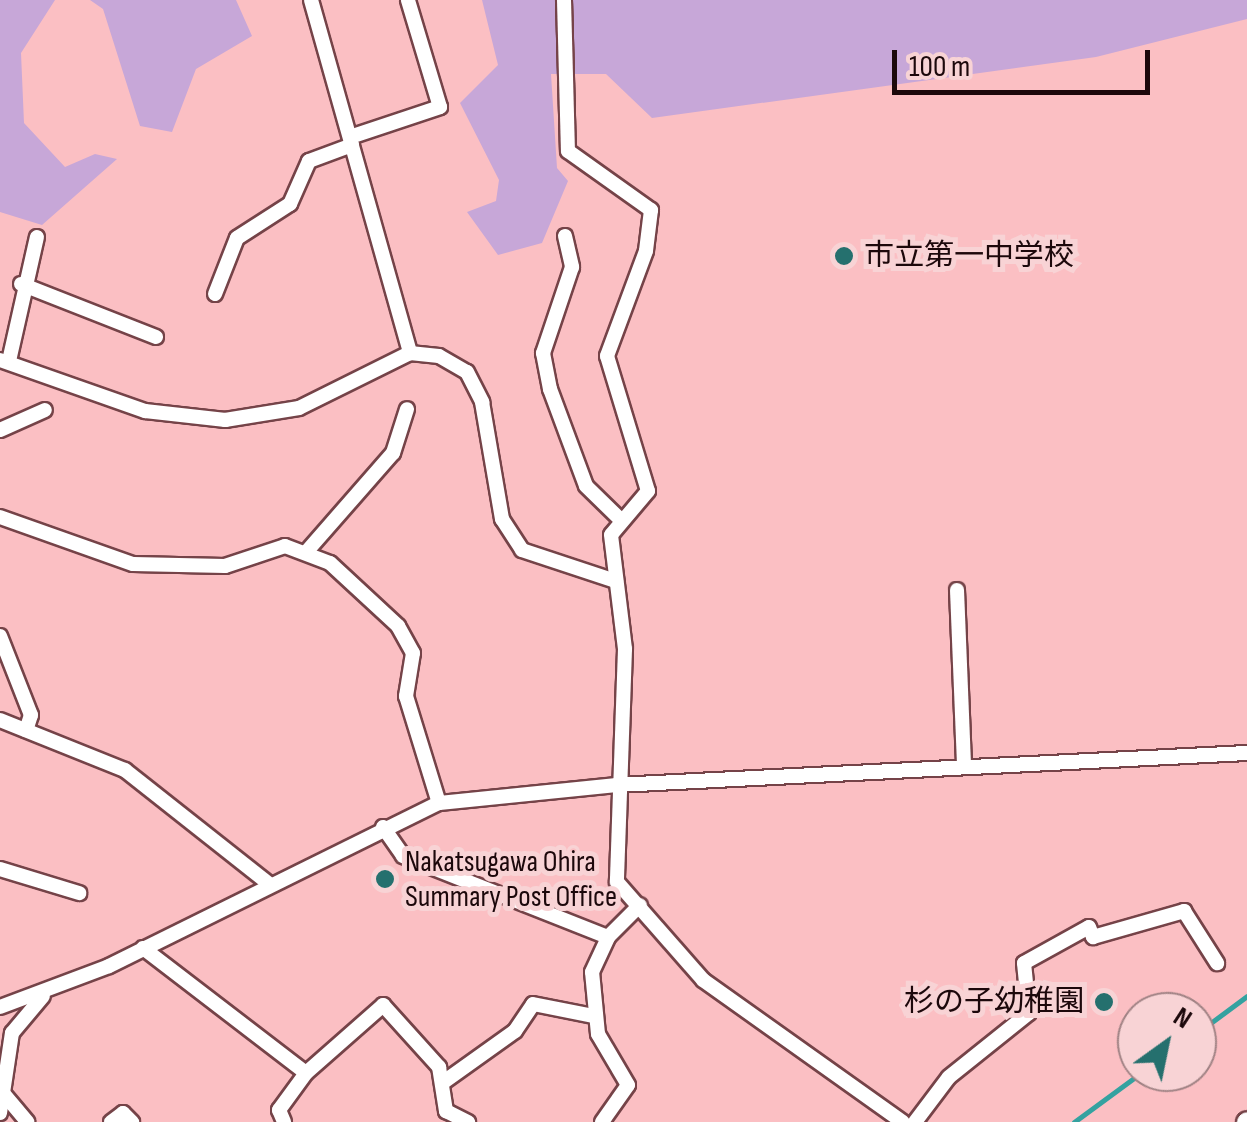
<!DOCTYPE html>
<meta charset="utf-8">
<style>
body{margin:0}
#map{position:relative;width:1247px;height:1122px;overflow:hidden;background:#fbbfc3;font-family:"Sofia Sans Condensed","Noto Sans JP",sans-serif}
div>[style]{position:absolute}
.green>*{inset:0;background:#c7a7d8}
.stream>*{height:5px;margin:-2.5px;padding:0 2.5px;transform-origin:2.5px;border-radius:2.5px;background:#34a2a0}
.roads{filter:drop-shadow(2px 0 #754348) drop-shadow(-2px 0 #754348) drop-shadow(0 2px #754348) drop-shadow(0 -2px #754348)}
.minor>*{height:14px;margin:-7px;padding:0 7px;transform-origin:7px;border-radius:7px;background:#fff}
.tertiary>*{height:18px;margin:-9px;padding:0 9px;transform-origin:9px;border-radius:9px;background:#fff}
.dots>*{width:28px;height:28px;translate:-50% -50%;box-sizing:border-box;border:5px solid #f8d3d5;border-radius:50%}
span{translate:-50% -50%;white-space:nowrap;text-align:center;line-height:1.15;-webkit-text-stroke:10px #f8d3d5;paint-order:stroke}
.poi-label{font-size:30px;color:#1c080b}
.left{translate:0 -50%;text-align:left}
.right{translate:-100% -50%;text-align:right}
.north{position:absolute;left:1117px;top:992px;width:100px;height:100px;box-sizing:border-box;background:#f8d3d5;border:2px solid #a08284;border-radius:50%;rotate:33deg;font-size:28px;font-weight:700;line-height:40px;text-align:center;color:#1c080b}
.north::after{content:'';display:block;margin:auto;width:35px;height:45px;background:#25706e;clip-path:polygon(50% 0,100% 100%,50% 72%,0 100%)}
.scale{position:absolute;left:892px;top:50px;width:258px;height:45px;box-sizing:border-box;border:5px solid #1c080b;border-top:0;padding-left:12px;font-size:30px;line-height:35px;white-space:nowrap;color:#1c080b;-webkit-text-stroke:8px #f8d3d5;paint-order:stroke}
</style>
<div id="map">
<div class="green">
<div style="clip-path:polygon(0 0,55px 0,21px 53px,24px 123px,65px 167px,95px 154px,117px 159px,42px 225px,0 212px)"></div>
<div style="clip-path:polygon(90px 0,236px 0,252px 36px,196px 69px,172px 132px,140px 126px,103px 9px)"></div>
<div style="clip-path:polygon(482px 0,1247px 0,1247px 19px,1096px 57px,652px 118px,606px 74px,551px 74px,557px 168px,568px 181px,542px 243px,498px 255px,467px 212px,496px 201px,499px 180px,460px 103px,498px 65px)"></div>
</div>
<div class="stream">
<div style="left:1197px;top:1033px;width:62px;rotate:-36.5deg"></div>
<div style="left:1074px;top:1122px;width:84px;rotate:-36.3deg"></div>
</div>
<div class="roads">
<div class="minor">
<div style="left:311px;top:0;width:367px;rotate:74.3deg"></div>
<div style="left:564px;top:0;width:151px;rotate:88.5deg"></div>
<div style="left:568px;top:151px;width:102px;rotate:35.4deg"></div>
<div style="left:651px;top:210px;width:41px;rotate:97deg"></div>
<div style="left:646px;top:251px;width:112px;rotate:110.4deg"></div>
<div style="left:607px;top:356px;width:141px;rotate:73.1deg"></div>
<div style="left:648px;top:491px;width:57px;rotate:130.1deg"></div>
<div style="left:611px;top:535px;width:115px;rotate:83deg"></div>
<div style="left:625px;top:649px;width:233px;rotate:92deg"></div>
<div style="left:617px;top:882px;width:130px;rotate:48.7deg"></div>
<div style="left:703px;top:980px;width:245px;rotate:35.4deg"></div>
<div style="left:350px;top:137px;width:95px;rotate:-18.4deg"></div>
<div style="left:440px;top:107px;width:112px;rotate:-106.7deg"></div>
<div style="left:565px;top:236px;width:32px;rotate:77deg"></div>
<div style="left:572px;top:267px;width:91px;rotate:108.6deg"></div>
<div style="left:543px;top:353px;width:37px;rotate:79deg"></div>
<div style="left:550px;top:389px;width:103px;rotate:69.6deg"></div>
<div style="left:586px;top:486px;width:49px;rotate:44.2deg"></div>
<div style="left:21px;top:284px;width:145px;rotate:21.4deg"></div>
<div style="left:215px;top:294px;width:60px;rotate:-68.6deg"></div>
<div style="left:237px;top:238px;width:63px;rotate:-32.7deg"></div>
<div style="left:290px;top:204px;width:47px;rotate:-66.2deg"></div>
<div style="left:309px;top:161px;width:46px;rotate:-20.4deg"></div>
<div style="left:0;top:360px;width:154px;rotate:19.4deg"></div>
<div style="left:145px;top:411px;width:81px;rotate:6.4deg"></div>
<div style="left:225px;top:420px;width:75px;rotate:-9.2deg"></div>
<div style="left:299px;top:408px;width:124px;rotate:-26.4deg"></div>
<div style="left:410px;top:353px;width:29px;rotate:6deg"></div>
<div style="left:439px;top:356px;width:32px;rotate:30deg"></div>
<div style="left:467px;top:372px;width:34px;rotate:63deg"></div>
<div style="left:482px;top:402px;width:119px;rotate:80.3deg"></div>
<div style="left:502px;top:519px;width:37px;rotate:57deg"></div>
<div style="left:522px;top:550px;width:99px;rotate:18.3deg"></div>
<div style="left:9px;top:361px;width:127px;rotate:-77.3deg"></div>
<div style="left:0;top:430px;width:49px;rotate:-24deg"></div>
<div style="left:0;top:517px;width:141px;rotate:19.5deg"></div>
<div style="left:133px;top:564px;width:92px;rotate:1.2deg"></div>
<div style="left:225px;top:566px;width:63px;rotate:-18.4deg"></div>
<div style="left:285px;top:546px;width:48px;rotate:20.7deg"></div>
<div style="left:330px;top:563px;width:93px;rotate:42.8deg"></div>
<div style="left:398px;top:626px;width:31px;rotate:61deg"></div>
<div style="left:413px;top:653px;width:44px;rotate:99.2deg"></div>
<div style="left:406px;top:696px;width:112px;rotate:72.9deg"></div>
<div style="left:308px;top:550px;width:129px;rotate:-48.8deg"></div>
<div style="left:393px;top:453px;width:46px;rotate:-72.3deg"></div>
<div style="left:957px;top:590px;width:177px;rotate:87.7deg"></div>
<div style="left:0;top:636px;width:85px;rotate:68.6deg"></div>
<div style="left:31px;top:715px;width:16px;rotate:108deg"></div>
<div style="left:0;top:720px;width:135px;rotate:21.8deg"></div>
<div style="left:125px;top:770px;width:182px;rotate:38.3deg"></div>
<div style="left:383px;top:827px;width:35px;rotate:55deg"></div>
<div style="left:403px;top:856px;width:220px;rotate:21.6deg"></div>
<div style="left:0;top:869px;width:83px;rotate:16.9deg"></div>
<div style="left:143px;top:948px;width:205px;rotate:37.5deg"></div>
<div style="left:306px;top:1073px;width:46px;rotate:126.1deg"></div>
<div style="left:279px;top:1110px;width:13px;rotate:67deg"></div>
<div style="left:0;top:1007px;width:116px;rotate:-20.6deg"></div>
<div style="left:109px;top:966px;width:368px;rotate:-26.3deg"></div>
<div style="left:439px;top:803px;width:179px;rotate:-5.8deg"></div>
<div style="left:617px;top:785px;width:631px;rotate:-2.91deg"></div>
<div style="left:306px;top:1073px;width:103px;rotate:-41.4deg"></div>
<div style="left:383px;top:1005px;width:84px;rotate:47.9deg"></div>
<div style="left:439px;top:1067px;width:45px;rotate:81deg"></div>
<div style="left:446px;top:1111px;width:25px;rotate:27deg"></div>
<div style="left:445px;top:1081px;width:86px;rotate:-35.5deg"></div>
<div style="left:515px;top:1031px;width:32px;rotate:-56deg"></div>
<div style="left:533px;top:1004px;width:61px;rotate:11.3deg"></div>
<div style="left:3px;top:1093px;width:38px;rotate:50deg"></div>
<div style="left:0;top:1113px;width:81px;rotate:-81.5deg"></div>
<div style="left:12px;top:1033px;width:48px;rotate:-50deg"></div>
<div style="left:111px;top:1122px;width:15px;rotate:-37deg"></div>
<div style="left:123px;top:1113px;width:13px;rotate:45deg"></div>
<div style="left:602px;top:1122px;width:45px;rotate:-54.9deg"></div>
<div style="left:628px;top:1085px;width:59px;rotate:-120.5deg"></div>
<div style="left:598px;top:1034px;width:62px;rotate:-95.5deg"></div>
<div style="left:592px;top:972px;width:38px;rotate:-65deg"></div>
<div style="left:608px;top:937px;width:45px;rotate:-45deg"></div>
<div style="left:915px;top:1122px;width:56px;rotate:-52.9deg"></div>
<div style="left:949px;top:1077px;width:102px;rotate:-38.7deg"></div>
<div style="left:1029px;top:1013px;width:50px;rotate:-95.7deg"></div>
<div style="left:1024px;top:963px;width:74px;rotate:-29deg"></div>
<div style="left:1089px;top:927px;width:11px;rotate:68deg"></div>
<div style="left:1093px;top:937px;width:95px;rotate:-15.9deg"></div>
<div style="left:1184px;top:911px;width:62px;rotate:57.6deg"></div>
</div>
<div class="tertiary">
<div style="left:1246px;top:1122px;width:1px;rotate:-45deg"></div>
</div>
</div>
<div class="dots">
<div style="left:844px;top:256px;background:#25706e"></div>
<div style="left:385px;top:879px;background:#25706e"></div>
<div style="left:1104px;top:1002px;background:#25706e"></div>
</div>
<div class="poi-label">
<span class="left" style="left:864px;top:256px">市立第一中学校</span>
<span class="left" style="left:405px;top:879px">Nakatsugawa Ohira<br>Summary Post Office</span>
<span class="right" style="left:1084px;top:1002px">杉の子幼稚園</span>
</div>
<div class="north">N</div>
<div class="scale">100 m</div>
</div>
